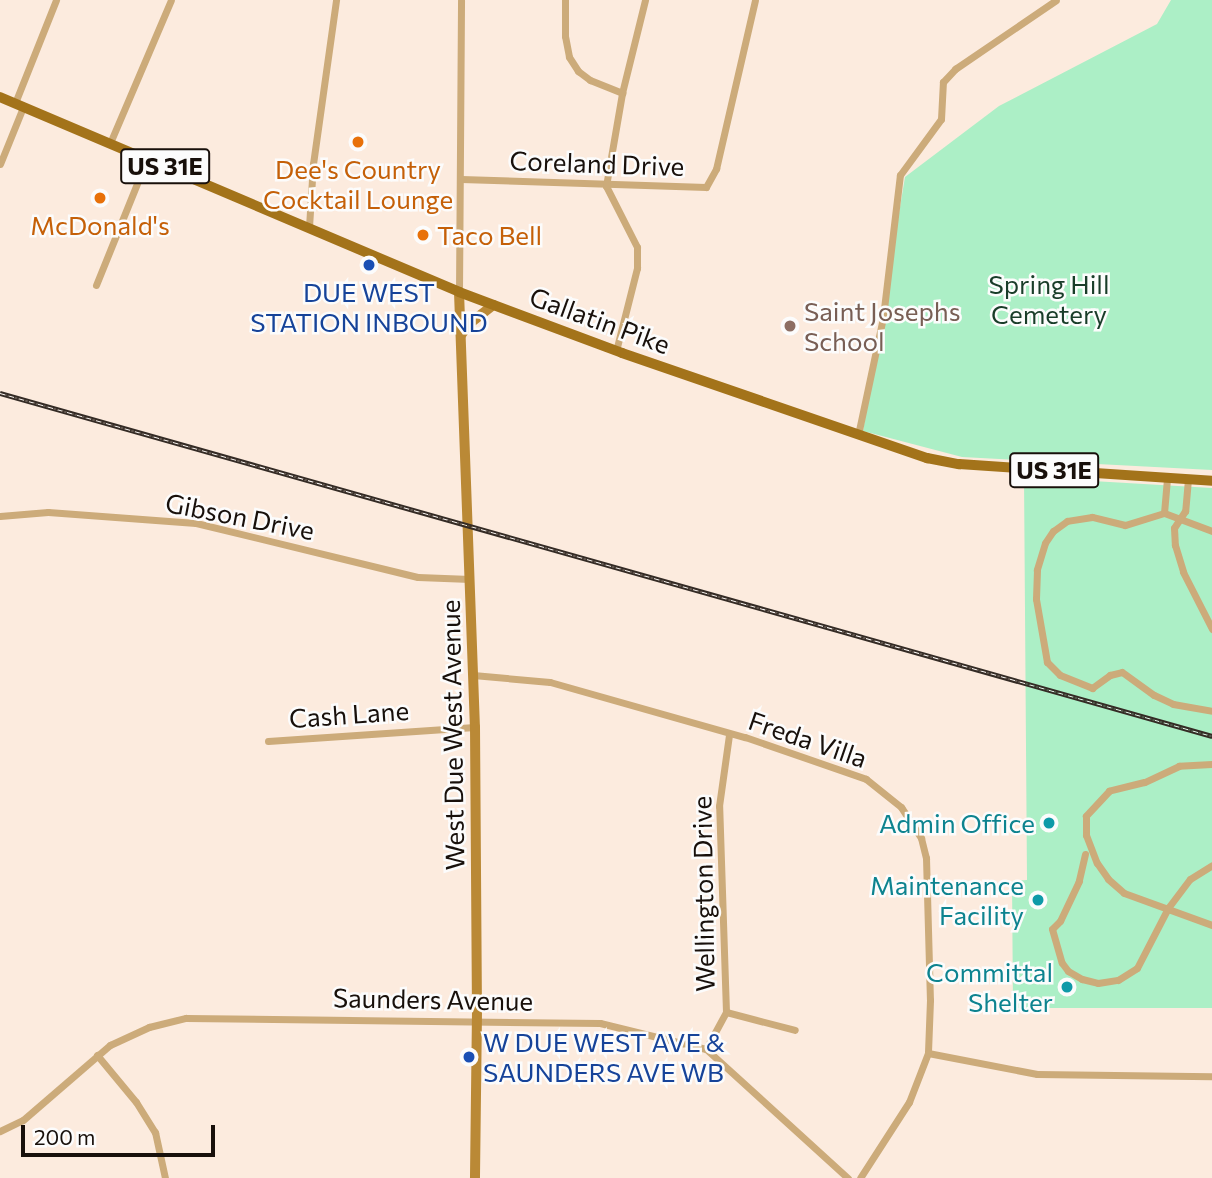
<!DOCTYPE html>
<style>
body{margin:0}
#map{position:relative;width:1212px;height:1178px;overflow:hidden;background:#fcebde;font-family:Commissioner,sans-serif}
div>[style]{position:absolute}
.green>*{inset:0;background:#acefc6}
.minor>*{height:7px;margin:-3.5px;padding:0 3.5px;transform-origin:3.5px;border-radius:3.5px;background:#ccab7a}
.secondary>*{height:10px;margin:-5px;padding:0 5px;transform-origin:5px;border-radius:5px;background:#ba8936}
.primary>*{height:10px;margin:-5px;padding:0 5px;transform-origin:5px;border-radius:5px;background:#a3731a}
.rail>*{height:4.5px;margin-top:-2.25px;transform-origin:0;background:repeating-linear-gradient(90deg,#fcfcfc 0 5px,#342b25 0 10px);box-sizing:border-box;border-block:2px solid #342b25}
.dots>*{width:19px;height:19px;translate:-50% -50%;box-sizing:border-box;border:4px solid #fcfcfc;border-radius:50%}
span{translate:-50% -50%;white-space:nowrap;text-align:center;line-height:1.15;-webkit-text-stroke:5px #fcfcfc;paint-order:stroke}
.shield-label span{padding:2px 5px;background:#fcfcfc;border:2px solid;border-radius:5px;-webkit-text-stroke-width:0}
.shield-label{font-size:24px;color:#18100b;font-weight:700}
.street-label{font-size:26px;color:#18100b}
.food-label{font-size:26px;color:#c56008}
.left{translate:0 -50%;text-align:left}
.park-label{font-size:26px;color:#193d29}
.transit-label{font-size:26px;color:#164399}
.education-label{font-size:26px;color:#785e54}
.culture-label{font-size:26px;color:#0d838f}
.right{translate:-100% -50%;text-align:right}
.scale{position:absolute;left:21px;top:1125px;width:194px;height:32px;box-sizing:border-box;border:4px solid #18100b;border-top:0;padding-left:9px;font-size:21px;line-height:24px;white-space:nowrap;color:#18100b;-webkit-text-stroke:5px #fcfcfc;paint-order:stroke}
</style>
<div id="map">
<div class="green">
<div style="clip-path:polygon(1171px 0,1212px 0,1212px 470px,962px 457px,863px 431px,905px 177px,999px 106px,1157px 24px)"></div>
<div style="clip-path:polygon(1024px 477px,1212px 488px,1212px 1008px,1013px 1008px,1012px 881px,1027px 880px)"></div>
</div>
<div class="minor">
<div style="left:565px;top:0;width:36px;rotate:90deg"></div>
<div style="left:565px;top:36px;width:21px;rotate:79deg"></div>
<div style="left:569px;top:57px;width:17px;rotate:57deg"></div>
<div style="left:578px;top:71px;width:15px;rotate:37deg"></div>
<div style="left:590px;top:80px;width:35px;rotate:22deg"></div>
<div style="left:15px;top:103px;width:111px;rotate:-68.3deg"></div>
<div style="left:110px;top:143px;width:155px;rotate:-66.9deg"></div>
<div style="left:0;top:164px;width:61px;rotate:-68deg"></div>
<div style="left:461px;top:179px;width:245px;rotate:1.9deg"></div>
<div style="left:706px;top:187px;width:21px;rotate:-61deg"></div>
<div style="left:716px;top:169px;width:173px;rotate:-77deg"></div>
<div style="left:309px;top:227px;width:63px;rotate:-86.4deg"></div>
<div style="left:313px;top:164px;width:166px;rotate:-82deg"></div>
<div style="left:96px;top:285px;width:136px;rotate:-68deg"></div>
<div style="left:459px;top:292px;width:292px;rotate:-89.6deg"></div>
<div style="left:616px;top:351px;width:86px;rotate:-75.8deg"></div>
<div style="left:637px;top:268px;width:21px;rotate:-90deg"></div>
<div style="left:637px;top:247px;width:68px;rotate:-116.9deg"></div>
<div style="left:606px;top:186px;width:94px;rotate:-80.2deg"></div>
<div style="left:622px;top:93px;width:96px;rotate:-76.1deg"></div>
<div style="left:858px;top:435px;width:121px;rotate:-78deg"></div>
<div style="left:883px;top:317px;width:143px;rotate:-83.2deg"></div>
<div style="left:900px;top:175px;width:69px;rotate:-53.8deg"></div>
<div style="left:941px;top:119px;width:37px;rotate:-87deg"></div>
<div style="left:943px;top:82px;width:18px;rotate:-47deg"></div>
<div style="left:955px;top:69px;width:122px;rotate:-34.3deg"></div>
<div style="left:1188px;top:479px;width:32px;rotate:95deg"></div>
<div style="left:1185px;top:511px;width:20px;rotate:123deg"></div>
<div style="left:1174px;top:528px;width:17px;rotate:87deg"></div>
<div style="left:1175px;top:545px;width:28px;rotate:73deg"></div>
<div style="left:1183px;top:572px;width:64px;rotate:63deg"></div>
<div style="left:1164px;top:513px;width:35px;rotate:-85deg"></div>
<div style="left:0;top:516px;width:48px;rotate:-4.8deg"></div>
<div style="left:48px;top:512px;width:148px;rotate:4.3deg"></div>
<div style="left:196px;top:523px;width:228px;rotate:13.7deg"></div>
<div style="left:418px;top:577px;width:52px;rotate:2.2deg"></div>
<div style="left:1212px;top:531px;width:51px;rotate:-159.4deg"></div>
<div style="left:1164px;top:513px;width:41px;rotate:162.9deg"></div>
<div style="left:1125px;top:525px;width:34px;rotate:-166deg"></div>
<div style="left:1092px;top:517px;width:25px;rotate:171deg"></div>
<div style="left:1067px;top:521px;width:17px;rotate:144deg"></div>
<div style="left:1053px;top:531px;width:14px;rotate:124deg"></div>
<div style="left:1045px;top:543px;width:28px;rotate:107deg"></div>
<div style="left:1037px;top:570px;width:29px;rotate:92deg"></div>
<div style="left:1036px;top:599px;width:64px;rotate:80.1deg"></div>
<div style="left:1047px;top:662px;width:18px;rotate:45deg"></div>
<div style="left:1060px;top:675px;width:35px;rotate:22deg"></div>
<div style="left:1092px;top:688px;width:22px;rotate:-36deg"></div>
<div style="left:1110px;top:675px;width:12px;rotate:-14deg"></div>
<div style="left:1122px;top:672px;width:39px;rotate:36deg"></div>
<div style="left:1154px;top:695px;width:21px;rotate:25deg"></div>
<div style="left:1173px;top:704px;width:40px;rotate:10deg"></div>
<div style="left:473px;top:675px;width:77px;rotate:5.2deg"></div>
<div style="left:550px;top:682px;width:203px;rotate:15.8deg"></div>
<div style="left:745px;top:737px;width:128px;rotate:19.1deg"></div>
<div style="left:866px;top:779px;width:45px;rotate:38.7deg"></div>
<div style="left:901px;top:807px;width:37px;rotate:57deg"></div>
<div style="left:921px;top:838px;width:21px;rotate:76deg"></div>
<div style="left:926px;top:858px;width:142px;rotate:88.4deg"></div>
<div style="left:930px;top:1000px;width:53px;rotate:92.2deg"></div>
<div style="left:928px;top:1053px;width:53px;rotate:111.2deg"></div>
<div style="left:909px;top:1102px;width:90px;rotate:122.8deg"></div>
<div style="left:268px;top:741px;width:207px;rotate:-3.9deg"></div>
<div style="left:1212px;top:764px;width:33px;rotate:177deg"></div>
<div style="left:1179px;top:766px;width:38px;rotate:155deg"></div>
<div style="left:1144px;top:782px;width:36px;rotate:166deg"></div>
<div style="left:1109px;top:791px;width:34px;rotate:133deg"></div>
<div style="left:1086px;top:816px;width:19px;rotate:90deg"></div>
<div style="left:1086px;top:835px;width:30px;rotate:69deg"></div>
<div style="left:1097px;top:863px;width:19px;rotate:55deg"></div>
<div style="left:1108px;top:879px;width:21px;rotate:41deg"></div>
<div style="left:1124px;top:893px;width:94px;rotate:20deg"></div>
<div style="left:1085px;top:854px;width:28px;rotate:103deg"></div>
<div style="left:1079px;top:881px;width:44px;rotate:115.4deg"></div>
<div style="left:1060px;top:921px;width:11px;rotate:135deg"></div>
<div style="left:1052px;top:929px;width:35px;rotate:74deg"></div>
<div style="left:1062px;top:963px;width:10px;rotate:53deg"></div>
<div style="left:1068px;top:971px;width:16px;rotate:30deg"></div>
<div style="left:1082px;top:979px;width:16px;rotate:14deg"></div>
<div style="left:1098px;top:983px;width:20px;rotate:-9deg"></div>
<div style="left:1118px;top:980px;width:22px;rotate:-32deg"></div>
<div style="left:1137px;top:968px;width:68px;rotate:-62.7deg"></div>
<div style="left:1168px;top:908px;width:36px;rotate:-53deg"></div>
<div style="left:1190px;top:879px;width:26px;rotate:-32deg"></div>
<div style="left:726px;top:1012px;width:71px;rotate:14.6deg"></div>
<div style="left:706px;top:1049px;width:42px;rotate:-61.6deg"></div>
<div style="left:726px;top:1012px;width:206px;rotate:-91.9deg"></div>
<div style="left:719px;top:806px;width:72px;rotate:-82deg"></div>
<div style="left:928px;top:1053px;width:111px;rotate:10.9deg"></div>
<div style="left:1037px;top:1074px;width:175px;rotate:0.7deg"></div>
<div style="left:97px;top:1055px;width:61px;rotate:50.3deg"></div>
<div style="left:136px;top:1102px;width:36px;rotate:58deg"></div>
<div style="left:155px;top:1132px;width:47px;rotate:77.7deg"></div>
<div style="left:0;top:1131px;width:25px;rotate:-26deg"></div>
<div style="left:23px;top:1120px;width:115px;rotate:-40.8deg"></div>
<div style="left:110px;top:1045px;width:43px;rotate:-24.8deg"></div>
<div style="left:149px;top:1027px;width:38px;rotate:-14deg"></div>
<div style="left:186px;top:1018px;width:414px;rotate:0.7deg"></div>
<div style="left:600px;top:1023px;width:109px;rotate:13.8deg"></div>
<div style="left:706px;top:1049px;width:192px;rotate:42.3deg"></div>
</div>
<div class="secondary">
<div style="left:459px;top:292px;width:435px;rotate:87.9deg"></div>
<div style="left:475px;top:727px;width:285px;rotate:89.6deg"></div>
<div style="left:477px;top:1012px;width:166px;rotate:90.7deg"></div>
<div style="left:461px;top:335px;width:14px;rotate:-54deg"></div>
<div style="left:469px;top:324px;width:31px;rotate:-38deg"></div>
</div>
<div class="primary">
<div style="left:0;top:97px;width:499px;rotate:23deg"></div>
<div style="left:459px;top:292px;width:174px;rotate:20.5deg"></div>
<div style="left:622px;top:353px;width:323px;rotate:19deg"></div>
<div style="left:927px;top:458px;width:33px;rotate:11deg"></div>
<div style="left:959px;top:464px;width:254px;rotate:3.8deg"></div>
</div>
<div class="rail">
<div style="left:0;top:393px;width:1260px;rotate:15.8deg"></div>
</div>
<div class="dots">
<div style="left:358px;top:142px;background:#e8710a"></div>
<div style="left:100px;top:198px;background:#e8710a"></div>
<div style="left:423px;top:235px;background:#e8710a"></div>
<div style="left:369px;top:265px;background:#1a4fb4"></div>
<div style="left:790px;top:326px;background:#8d6e63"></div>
<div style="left:1049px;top:823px;background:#0f9aa8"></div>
<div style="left:1038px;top:900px;background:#0f9aa8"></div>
<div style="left:1067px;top:987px;background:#0f9aa8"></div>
<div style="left:469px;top:1057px;background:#1a4fb4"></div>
</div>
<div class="shield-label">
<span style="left:165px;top:166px">US 31E</span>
<span style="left:1054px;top:470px">US 31E</span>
</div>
<div class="street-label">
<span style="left:597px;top:163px;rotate:2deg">Coreland Drive</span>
<span style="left:600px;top:320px;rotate:20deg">Gallatin Pike</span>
<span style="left:240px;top:516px;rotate:11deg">Gibson Drive</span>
<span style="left:349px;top:714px;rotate:-4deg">Cash Lane</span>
<span style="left:452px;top:735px;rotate:-91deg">West Due West Avenue</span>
<span style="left:808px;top:739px;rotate:19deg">Freda Villa</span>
<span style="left:703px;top:894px;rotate:-91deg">Wellington Drive</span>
<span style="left:433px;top:999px;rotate:1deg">Saunders Avenue</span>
</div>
<div class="food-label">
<span style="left:358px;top:184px">Dee's Country<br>Cocktail Lounge</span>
<span style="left:100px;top:225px">McDonald's</span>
<span class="left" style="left:437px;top:235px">Taco Bell</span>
</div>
<div class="park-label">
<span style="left:1049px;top:299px">Spring Hill<br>Cemetery</span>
</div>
<div class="transit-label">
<span style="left:369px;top:307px">DUE WEST<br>STATION INBOUND</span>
<span class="left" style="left:483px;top:1057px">W DUE WEST AVE &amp;<br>SAUNDERS AVE WB</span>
</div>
<div class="education-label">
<span class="left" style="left:804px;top:326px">Saint Josephs<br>School</span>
</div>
<div class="culture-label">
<span class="right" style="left:1035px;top:823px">Admin Office</span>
<span class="right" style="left:1024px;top:900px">Maintenance<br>Facility</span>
<span class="right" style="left:1053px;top:987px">Committal<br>Shelter</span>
</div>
<div class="scale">200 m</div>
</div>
